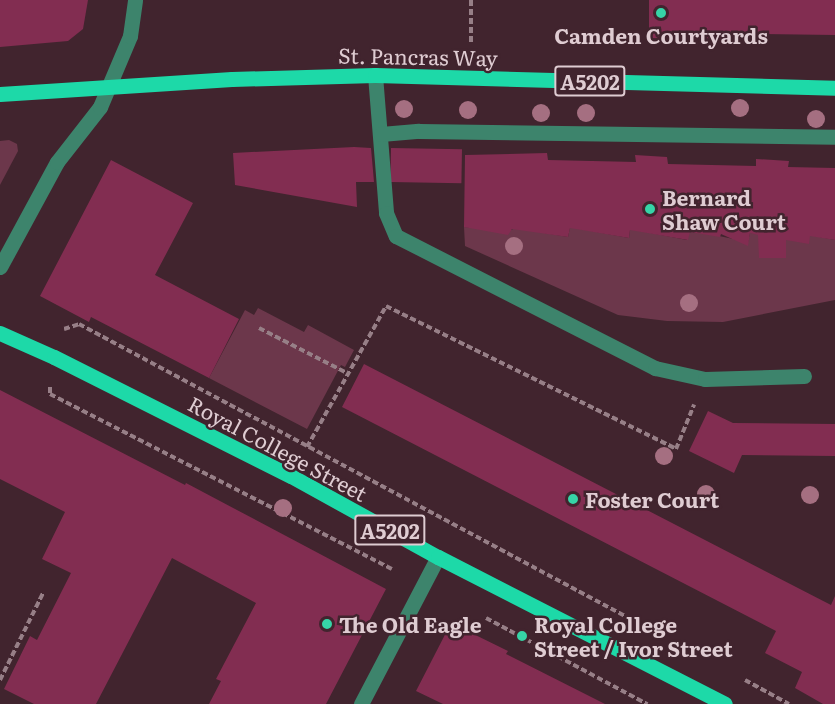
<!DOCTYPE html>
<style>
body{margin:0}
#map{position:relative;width:835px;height:704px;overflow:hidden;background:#41242e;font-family:Literata,serif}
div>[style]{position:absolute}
.green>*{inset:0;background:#6c374b}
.building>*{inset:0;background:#822d51;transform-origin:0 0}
.path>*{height:4px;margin-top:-2px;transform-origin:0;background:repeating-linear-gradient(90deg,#977f87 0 6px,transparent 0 9px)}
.minor>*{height:15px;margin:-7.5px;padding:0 7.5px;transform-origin:7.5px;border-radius:7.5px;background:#3d846c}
.major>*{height:15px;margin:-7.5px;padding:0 7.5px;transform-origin:7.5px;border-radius:7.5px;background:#1dd9a8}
.trees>*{width:18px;height:18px;margin:-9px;border-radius:50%;background:#a56f81}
.dots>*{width:16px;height:16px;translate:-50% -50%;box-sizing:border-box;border:3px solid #41242e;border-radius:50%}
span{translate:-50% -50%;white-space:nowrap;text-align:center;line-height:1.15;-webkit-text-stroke:5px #41242e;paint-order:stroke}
.shield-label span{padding:2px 4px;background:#41242e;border:2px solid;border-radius:4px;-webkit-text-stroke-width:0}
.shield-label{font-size:20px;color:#dfccd2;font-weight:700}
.poi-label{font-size:21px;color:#dfccd2;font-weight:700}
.left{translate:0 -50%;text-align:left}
.street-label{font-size:21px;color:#dfccd2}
</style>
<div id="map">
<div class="green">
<div style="clip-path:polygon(9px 140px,17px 144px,18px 151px,0 185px,0 141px)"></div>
<div style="clip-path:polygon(464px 227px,511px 230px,515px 228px,568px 237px,570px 227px,629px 238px,630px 229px,687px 240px,690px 230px,748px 242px,750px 233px,810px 235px,835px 240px,835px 300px,723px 322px,667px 321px,618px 315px,465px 246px)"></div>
<div style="clip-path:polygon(258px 308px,304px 332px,308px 325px,354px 350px,345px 367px,341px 365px,307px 429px,209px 378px,245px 310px,254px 315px)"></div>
</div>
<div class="building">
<div style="clip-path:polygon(0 0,88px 0,83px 29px,68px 41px,0 47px)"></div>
<div style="clip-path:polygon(649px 0,835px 0,835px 35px,752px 34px,752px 40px,649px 38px)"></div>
<div style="clip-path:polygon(354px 147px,371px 148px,374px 182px,356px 182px,357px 207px,235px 185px,233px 153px)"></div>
<div style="left:391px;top:148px;width:71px;height:34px;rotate:1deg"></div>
<div style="clip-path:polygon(547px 153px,548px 160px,636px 162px,635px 155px,667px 157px,668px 164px,756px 166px,756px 159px,789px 161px,788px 167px,835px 168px,835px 240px,810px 236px,809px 244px,786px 240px,786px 258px,759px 258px,758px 235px,750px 233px,748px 246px,721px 234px,720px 237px,690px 232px,688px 240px,630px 230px,629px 238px,570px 228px,568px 237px,512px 229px,508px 235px,464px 227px,465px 155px)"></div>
<div style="clip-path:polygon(111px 160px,193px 203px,155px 275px,239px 319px,209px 378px,91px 317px,89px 322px,40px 296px)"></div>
<div style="clip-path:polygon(364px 364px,831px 605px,835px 596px,835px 704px,823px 704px,795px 688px,802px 672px,765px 653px,776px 631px,342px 407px)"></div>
<div style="clip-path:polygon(0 390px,185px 485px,186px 483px,386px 589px,326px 704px,209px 704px,221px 681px,216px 679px,256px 603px,172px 558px,96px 704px,34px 704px,4px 689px,30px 636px,37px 640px,71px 573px,42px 559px,65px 512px,0 479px)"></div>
<div style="clip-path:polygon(708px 411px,733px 423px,835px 424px,835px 456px,742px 455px,734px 473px,689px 451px)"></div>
<div style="clip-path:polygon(451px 623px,508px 651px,506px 654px,605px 704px,443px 704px,416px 691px)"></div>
</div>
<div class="path">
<div style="left:471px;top:42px;width:42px;rotate:-90deg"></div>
<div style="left:259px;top:328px;width:101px;rotate:27.1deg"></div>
<div style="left:64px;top:329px;width:16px;rotate:-18deg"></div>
<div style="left:79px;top:324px;width:634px;rotate:28.14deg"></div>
<div style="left:50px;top:387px;width:7px;rotate:90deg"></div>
<div style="left:50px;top:394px;width:384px;rotate:27.1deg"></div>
<div style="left:307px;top:447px;width:162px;rotate:-60.7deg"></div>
<div style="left:386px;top:306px;width:323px;rotate:26.2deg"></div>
<div style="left:676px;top:449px;width:48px;rotate:-67.8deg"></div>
<div style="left:486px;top:618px;width:183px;rotate:28.1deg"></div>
<div style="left:0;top:680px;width:97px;rotate:-63.7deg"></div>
<div style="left:745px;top:680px;width:50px;rotate:28.6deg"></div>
</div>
<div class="minor">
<div style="left:375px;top:75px;width:138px;rotate:85.4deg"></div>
<div style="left:386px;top:213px;width:25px;rotate:67deg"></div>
<div style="left:396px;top:236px;width:291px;rotate:27deg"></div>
<div style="left:655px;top:368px;width:51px;rotate:12.4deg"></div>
<div style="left:705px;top:379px;width:99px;rotate:-1.7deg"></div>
<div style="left:381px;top:134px;width:38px;rotate:-5deg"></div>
<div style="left:419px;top:131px;width:416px;rotate:0.8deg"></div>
<div style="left:0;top:267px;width:119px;rotate:-61.5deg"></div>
<div style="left:57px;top:162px;width:70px;rotate:-52deg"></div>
<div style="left:100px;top:107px;width:77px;rotate:-67.1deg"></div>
<div style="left:130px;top:36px;width:36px;rotate:-82deg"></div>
<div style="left:361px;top:704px;width:166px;rotate:-62.4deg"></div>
</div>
<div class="major">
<div style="left:0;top:94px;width:232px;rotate:-3.7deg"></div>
<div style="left:232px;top:79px;width:143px;rotate:-1.6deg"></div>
<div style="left:375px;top:75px;width:460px;rotate:1.6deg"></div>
<div style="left:0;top:333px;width:59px;rotate:24deg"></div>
<div style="left:54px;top:357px;width:265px;rotate:26.7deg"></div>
<div style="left:291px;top:476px;width:168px;rotate:28.9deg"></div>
<div style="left:438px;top:557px;width:322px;rotate:27.1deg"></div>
</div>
<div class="trees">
<div style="left:740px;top:108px"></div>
<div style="left:404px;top:109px"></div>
<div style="left:468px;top:110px"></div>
<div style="left:541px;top:113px"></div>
<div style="left:586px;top:113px"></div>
<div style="left:816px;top:119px"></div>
<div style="left:514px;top:246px"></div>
<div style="left:689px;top:303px"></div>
<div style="left:664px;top:456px"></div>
<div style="left:706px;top:494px"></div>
<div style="left:810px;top:495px"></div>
<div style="left:283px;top:508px"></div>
</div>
<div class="dots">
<div style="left:661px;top:13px;background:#36d4a7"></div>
<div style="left:650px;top:209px;background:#36d4a7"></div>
<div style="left:573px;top:499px;background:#36d4a7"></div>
<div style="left:327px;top:624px;background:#36d4a7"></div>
<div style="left:522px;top:636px;background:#36d4a7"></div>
</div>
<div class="shield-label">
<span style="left:590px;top:81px">A5202</span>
<span style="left:390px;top:530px">A5202</span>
</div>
<div class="poi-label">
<span style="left:661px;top:35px">Camden Courtyards</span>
<span class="left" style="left:662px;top:209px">Bernard<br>Shaw Court</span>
<span class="left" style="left:585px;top:499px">Foster Court</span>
<span class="left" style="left:339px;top:624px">The Old Eagle</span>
<span class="left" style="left:534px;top:636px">Royal College<br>Street / Ivor Street</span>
</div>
<div class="street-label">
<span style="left:418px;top:56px;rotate:1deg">St. Pancras Way</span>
<span style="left:278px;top:448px;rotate:28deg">Royal College Street</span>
</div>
</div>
